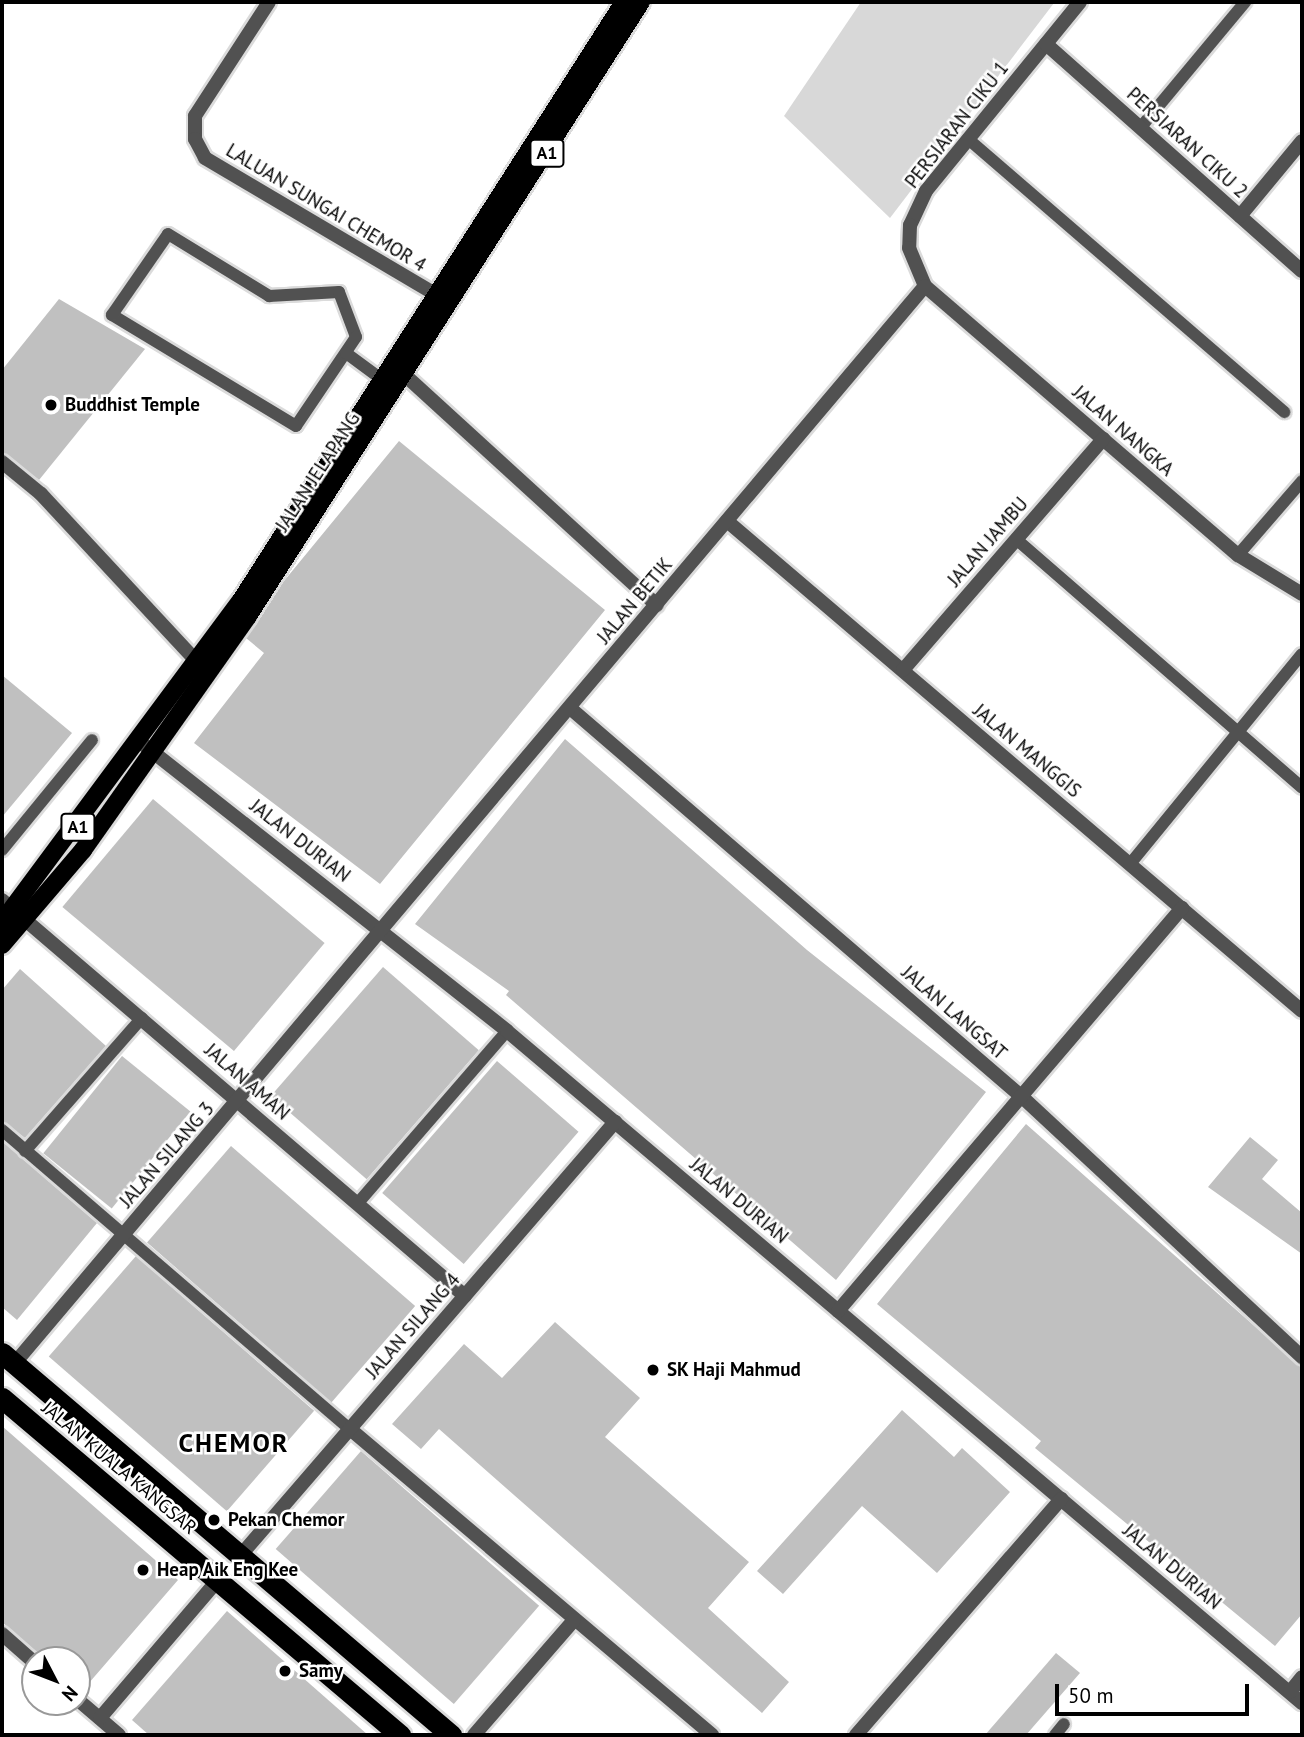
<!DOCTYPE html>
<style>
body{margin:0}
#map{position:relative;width:1304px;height:1737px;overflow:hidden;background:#fff;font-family:"PT Sans",sans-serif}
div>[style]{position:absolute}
.green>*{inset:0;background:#d8d8d8}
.building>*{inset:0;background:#c0c0c0;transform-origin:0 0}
.roads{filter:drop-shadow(2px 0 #dbdbdb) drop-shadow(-2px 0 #dbdbdb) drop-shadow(0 2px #dbdbdb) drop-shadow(0 -2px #dbdbdb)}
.lane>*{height:12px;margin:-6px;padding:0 6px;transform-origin:6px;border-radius:6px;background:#515151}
.street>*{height:14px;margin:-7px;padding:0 7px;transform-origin:7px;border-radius:7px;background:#515151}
.primary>*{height:18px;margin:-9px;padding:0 9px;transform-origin:9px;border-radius:9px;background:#000}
.highway>*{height:21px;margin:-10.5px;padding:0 10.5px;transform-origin:10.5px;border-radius:10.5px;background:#000}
.dots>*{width:19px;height:19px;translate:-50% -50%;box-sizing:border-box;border:4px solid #fff;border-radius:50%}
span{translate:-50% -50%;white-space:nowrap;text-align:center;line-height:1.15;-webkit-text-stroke:5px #fff;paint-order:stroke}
.shield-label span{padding:2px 5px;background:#fff;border:2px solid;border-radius:5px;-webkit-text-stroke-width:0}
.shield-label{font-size:18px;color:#000;font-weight:700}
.street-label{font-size:19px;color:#000}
.poi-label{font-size:19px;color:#000;font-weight:700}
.left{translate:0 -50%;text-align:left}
.district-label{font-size:26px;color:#000;font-weight:700;letter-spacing:2px}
.frame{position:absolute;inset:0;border:4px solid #000;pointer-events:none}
.north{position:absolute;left:21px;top:1646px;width:70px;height:70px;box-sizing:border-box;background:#fff;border:2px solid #999;border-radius:50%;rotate:132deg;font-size:19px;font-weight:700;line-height:28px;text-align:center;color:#000}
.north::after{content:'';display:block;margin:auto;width:24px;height:32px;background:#000;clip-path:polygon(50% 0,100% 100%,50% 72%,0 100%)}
.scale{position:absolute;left:1055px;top:1684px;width:194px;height:32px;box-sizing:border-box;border:4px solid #000;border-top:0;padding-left:9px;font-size:21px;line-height:24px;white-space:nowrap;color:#000;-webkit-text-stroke:5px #fff;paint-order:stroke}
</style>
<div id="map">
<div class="green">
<div style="clip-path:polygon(861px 2px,1054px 3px,890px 218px,784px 116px)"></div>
</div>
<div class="building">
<div style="clip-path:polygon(59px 299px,145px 349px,39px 480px,2px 453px,2px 370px)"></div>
<div style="clip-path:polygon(399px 441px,605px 610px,380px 884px,194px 743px,264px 653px,246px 638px,284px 581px)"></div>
<div style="clip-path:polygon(2px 675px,72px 733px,2px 817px)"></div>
<div style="clip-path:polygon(565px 739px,807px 950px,986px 1092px,836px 1280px,506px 995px,509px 991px,415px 924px)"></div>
<div style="left:153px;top:799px;width:224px;height:141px;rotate:40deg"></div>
<div style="left:383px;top:967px;width:127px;height:171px;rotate:41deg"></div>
<div style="clip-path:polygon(20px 969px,106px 1046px,25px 1138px,2px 1121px,2px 990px)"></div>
<div style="left:122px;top:1056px;width:88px;height:125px;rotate:39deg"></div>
<div style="left:497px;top:1061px;width:108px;height:175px;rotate:41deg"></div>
<div style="clip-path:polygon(1026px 1124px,1302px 1368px,1302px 1614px,1275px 1646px,1035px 1448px,1041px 1441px,877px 1304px)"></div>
<div style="clip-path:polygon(1250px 1137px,1278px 1160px,1262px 1179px,1302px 1213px,1302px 1254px,1208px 1187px)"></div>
<div style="clip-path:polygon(2px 1141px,97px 1223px,17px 1320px,2px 1307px)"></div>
<div style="left:231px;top:1146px;width:244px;height:128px;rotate:41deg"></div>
<div style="left:136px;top:1256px;width:236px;height:133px;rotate:41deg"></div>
<div style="clip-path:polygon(555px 1322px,640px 1398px,605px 1437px,749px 1562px,708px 1608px,789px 1682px,762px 1713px,439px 1429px,421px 1449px,392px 1424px,464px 1344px,502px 1378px)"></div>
<div style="clip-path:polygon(902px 1410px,954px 1457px,962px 1448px,1010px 1492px,937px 1573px,862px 1506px,783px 1594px,757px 1571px)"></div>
<div style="clip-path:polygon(2px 1426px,178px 1580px,82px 1691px,77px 1660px,46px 1660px,2px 1622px)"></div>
<div style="left:361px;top:1451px;width:236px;height:130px;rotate:41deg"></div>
<div style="clip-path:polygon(227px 1611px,368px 1735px,149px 1735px,132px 1720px)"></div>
<div style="clip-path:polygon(1056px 1653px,1080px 1673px,1026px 1735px,985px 1735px)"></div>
</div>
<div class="roads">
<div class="lane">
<div style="left:1141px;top:127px;width:163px;rotate:-50.2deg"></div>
<div style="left:968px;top:139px;width:418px;rotate:40.8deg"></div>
<div style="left:168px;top:234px;width:119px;rotate:31.5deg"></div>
<div style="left:269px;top:296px;width:70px;rotate:-3.3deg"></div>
<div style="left:339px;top:292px;width:48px;rotate:69.3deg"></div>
<div style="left:356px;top:337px;width:107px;rotate:124deg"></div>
<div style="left:296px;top:426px;width:215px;rotate:-148.9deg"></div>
<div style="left:112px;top:315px;width:98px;rotate:-55.3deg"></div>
<div style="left:346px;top:353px;width:52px;rotate:36.4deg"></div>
<div style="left:1016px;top:539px;width:379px;rotate:41deg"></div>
<div style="left:1238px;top:555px;width:98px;rotate:-49.1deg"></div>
<div style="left:2px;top:850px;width:142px;rotate:-50.7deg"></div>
<div style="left:1130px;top:864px;width:271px;rotate:-50.7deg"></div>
<div style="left:2px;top:1130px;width:459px;rotate:40.7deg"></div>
<div style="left:25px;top:1151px;width:177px;rotate:-48.7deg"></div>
<div style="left:358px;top:1203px;width:228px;rotate:-49.1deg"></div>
<div style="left:1055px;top:1735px;width:14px;rotate:-51deg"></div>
</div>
<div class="street">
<div style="left:269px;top:2px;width:136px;rotate:123deg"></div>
<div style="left:195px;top:116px;width:23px;rotate:90deg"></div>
<div style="left:195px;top:139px;width:21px;rotate:62deg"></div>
<div style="left:205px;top:158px;width:279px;rotate:30.6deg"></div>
<div style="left:1080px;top:2px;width:244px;rotate:129.2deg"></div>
<div style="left:926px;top:191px;width:38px;rotate:115deg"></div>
<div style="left:910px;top:225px;width:23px;rotate:92deg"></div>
<div style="left:909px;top:248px;width:41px;rotate:67.2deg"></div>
<div style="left:925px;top:286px;width:413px;rotate:40.7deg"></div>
<div style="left:1238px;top:555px;width:75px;rotate:31.4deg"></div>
<div style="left:1046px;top:44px;width:342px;rotate:41.6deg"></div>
<div style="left:1240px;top:216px;width:97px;rotate:-50.4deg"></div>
<div style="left:396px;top:367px;width:353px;rotate:42.4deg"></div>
<div style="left:2px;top:462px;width:50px;rotate:39.4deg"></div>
<div style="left:41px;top:494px;width:231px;rotate:47.1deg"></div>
<div style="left:727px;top:521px;width:755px;rotate:40.44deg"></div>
<div style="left:903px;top:670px;width:306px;rotate:-49.1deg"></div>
<div style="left:570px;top:708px;width:595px;rotate:40.71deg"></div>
<div style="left:1021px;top:1096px;width:384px;rotate:42.9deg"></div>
<div style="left:144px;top:745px;width:462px;rotate:38.2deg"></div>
<div style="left:507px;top:1031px;width:1041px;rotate:40.21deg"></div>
<div style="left:2px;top:900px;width:609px;rotate:40.54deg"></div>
<div style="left:838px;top:1311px;width:530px;rotate:-49.52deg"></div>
<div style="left:14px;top:1364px;width:1411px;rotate:-49.8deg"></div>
<div style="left:350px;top:1429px;width:474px;rotate:40.2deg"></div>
<div style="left:240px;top:1556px;width:574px;rotate:-49.17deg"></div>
<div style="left:2px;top:1634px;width:44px;rotate:41.3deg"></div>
<div style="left:1290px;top:1692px;width:19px;rotate:-51deg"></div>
<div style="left:77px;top:1699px;width:55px;rotate:40.6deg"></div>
<div style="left:100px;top:1718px;width:180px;rotate:-49.5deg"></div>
<div style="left:474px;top:1735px;width:152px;rotate:-49deg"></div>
<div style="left:856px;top:1735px;width:313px;rotate:-49deg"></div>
</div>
<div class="primary">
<div style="left:2px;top:922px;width:399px;rotate:-53.4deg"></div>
<div style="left:240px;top:602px;width:712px;rotate:-57.38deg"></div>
<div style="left:2px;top:945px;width:125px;rotate:-49.5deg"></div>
<div style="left:83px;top:850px;width:286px;rotate:-54.8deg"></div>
<div style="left:248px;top:616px;width:729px;rotate:-57.38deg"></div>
</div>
<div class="highway">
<div style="left:2px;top:1353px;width:590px;rotate:40.39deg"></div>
<div style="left:2px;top:1398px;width:522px;rotate:40.26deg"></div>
</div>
</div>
<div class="dots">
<div style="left:51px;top:405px;background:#000"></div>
<div style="left:653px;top:1370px;background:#000"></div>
<div style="left:214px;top:1520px;background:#000"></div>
<div style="left:143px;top:1570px;background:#000"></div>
<div style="left:285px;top:1671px;background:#000"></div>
</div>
<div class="shield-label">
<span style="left:547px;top:153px">A1</span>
<span style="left:78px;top:827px">A1</span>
</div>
<div class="street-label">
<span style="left:957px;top:125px;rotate:-52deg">PERSIARAN CIKU 1</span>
<span style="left:1187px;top:143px;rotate:42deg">PERSIARAN CIKU 2</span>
<span style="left:326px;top:208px;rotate:31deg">LALUAN SUNGAI CHEMOR 4</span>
<span style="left:1123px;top:431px;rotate:41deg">JALAN NANGKA</span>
<span style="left:318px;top:472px;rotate:-57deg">JALAN JELAPANG</span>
<span style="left:988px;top:542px;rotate:-49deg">JALAN JAMBU</span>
<span style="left:635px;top:601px;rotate:-50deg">JALAN BETIK</span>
<span style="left:1027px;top:751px;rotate:40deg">JALAN MANGGIS</span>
<span style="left:300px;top:841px;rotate:38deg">JALAN DURIAN</span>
<span style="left:954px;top:1013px;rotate:41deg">JALAN LANGSAT</span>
<span style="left:247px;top:1082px;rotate:41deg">JALAN AMAN</span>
<span style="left:167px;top:1155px;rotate:-49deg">JALAN SILANG 3</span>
<span style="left:739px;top:1201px;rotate:40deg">JALAN DURIAN</span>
<span style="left:413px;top:1326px;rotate:-49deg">JALAN SILANG 4</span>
<span style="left:119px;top:1468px;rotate:40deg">JALAN KUALA KANGSAR</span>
<span style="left:1172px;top:1567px;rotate:40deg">JALAN DURIAN</span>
</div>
<div class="poi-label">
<span class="left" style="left:65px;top:405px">Buddhist Temple</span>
<span class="left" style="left:667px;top:1370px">SK Haji Mahmud</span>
<span class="left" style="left:228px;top:1520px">Pekan Chemor</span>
<span class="left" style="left:157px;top:1570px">Heap Aik Eng Kee</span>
<span class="left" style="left:299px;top:1671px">Samy</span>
</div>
<div class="district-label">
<span style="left:234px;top:1443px">CHEMOR</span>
</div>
<div class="frame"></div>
<div class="north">N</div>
<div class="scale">50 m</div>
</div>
